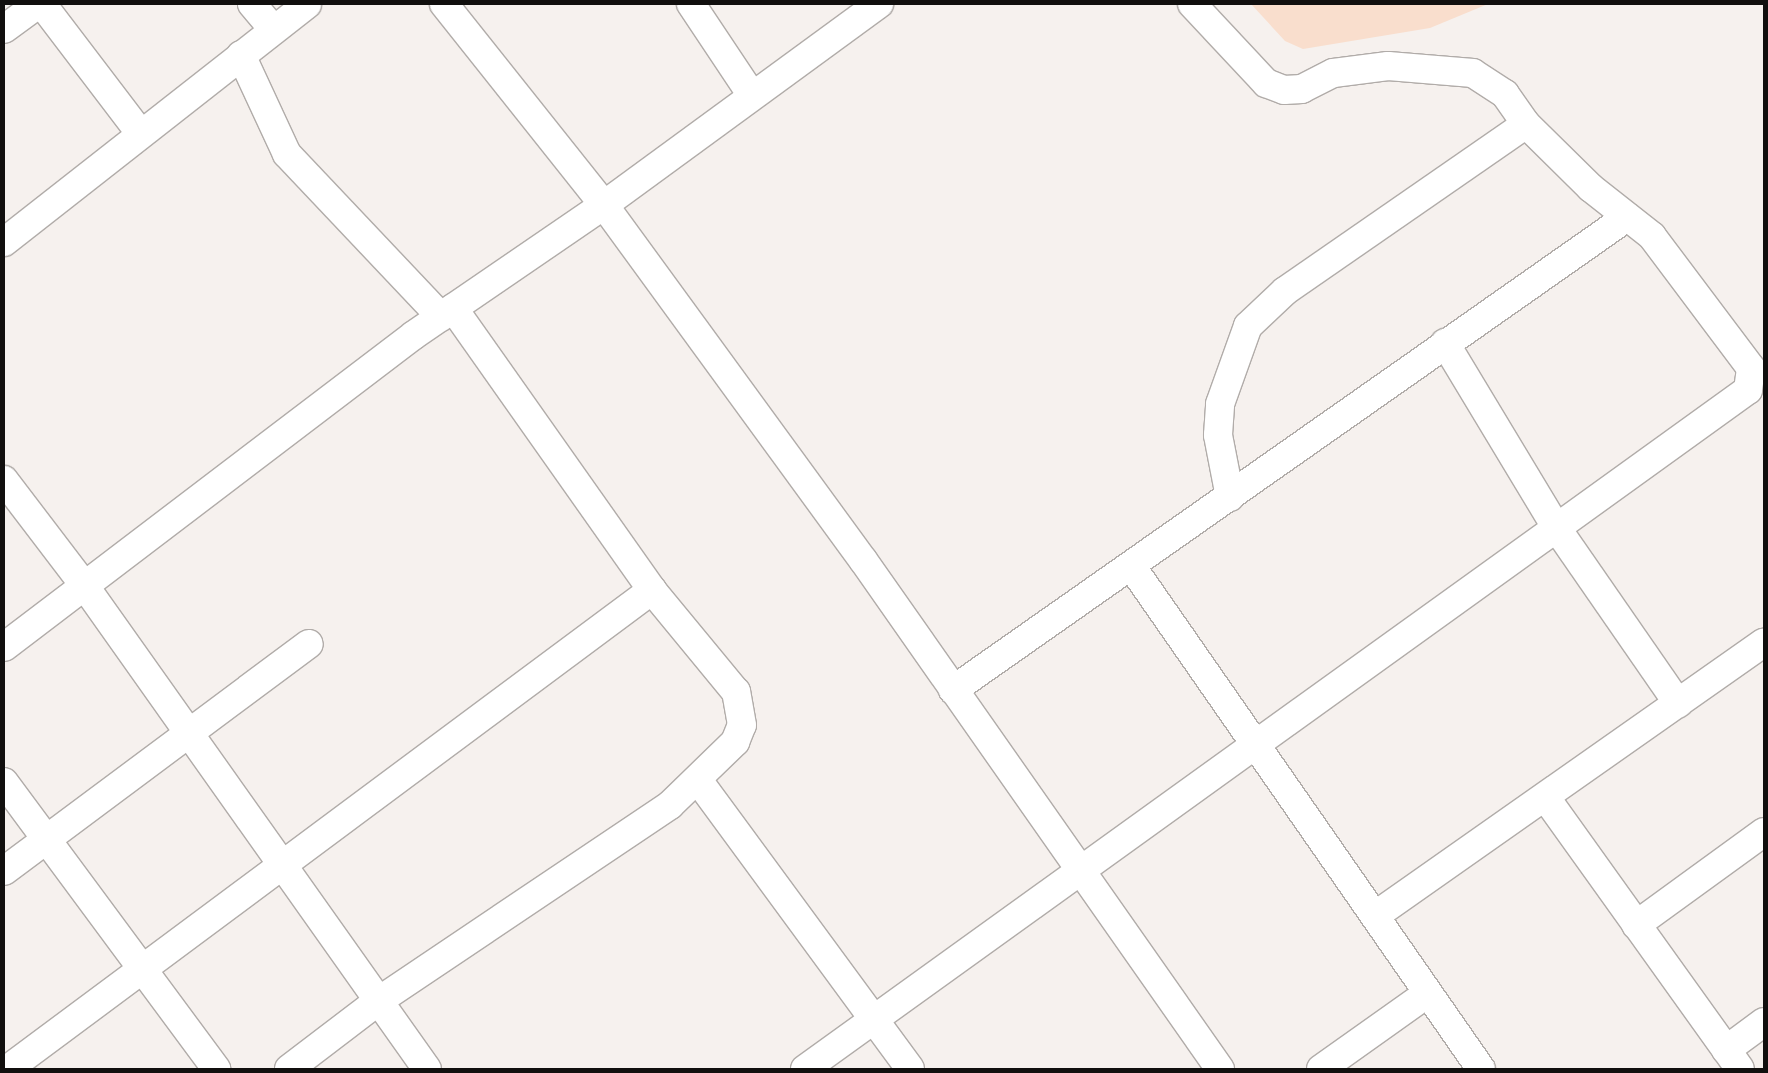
<!DOCTYPE html>
<style>
body{margin:0}
#map{position:relative;width:1768px;height:1073px;overflow:hidden;background:#f6f1ee;font-family:"Noto Sans",sans-serif}
div>[style]{position:absolute}
.green>*{inset:0;background:#f9decd}
.roads{filter:drop-shadow(1px 0 #b1aca9) drop-shadow(-1px 0 #b1aca9) drop-shadow(0 1px #b1aca9) drop-shadow(0 -1px #b1aca9)}
.minor>*{height:28px;margin:-14px;padding:0 14px;transform-origin:14px;border-radius:14px;background:#fff}
span{translate:-50% -50%;white-space:nowrap;text-align:center;line-height:1.15;-webkit-text-stroke:4px #fff;paint-order:stroke}
.frame{position:absolute;inset:0;border:5px solid #110f0e;pointer-events:none}
</style>
<div id="map">
<div class="green">
<div style="clip-path:polygon(1251px 4px,1488px 4px,1430px 28px,1303px 49px,1285px 41px)"></div>
</div>
<div class="roads">
<div class="minor">
<div style="left:42px;top:4px;width:163px;rotate:52.7deg"></div>
<div style="left:252px;top:4px;width:33px;rotate:50deg"></div>
<div style="left:444px;top:4px;width:257px;rotate:51.5deg"></div>
<div style="left:604px;top:205px;width:439px;rotate:53.9deg"></div>
<div style="left:863px;top:560px;width:622px;rotate:54.96deg"></div>
<div style="left:691px;top:4px;width:108px;rotate:56.3deg"></div>
<div style="left:4px;top:29px;width:42px;rotate:-36.3deg"></div>
<div style="left:241px;top:55px;width:109px;rotate:65.1deg"></div>
<div style="left:287px;top:154px;width:224px;rotate:46.6deg"></div>
<div style="left:4px;top:242px;width:385px;rotate:-38.1deg"></div>
<div style="left:1445px;top:343px;width:218px;rotate:58.9deg"></div>
<div style="left:1558px;top:530px;width:211px;rotate:55.3deg"></div>
<div style="left:4px;top:480px;width:132px;rotate:52.7deg"></div>
<div style="left:84px;top:585px;width:593px;rotate:54.68deg"></div>
<div style="left:1230px;top:497px;width:63px;rotate:-101deg"></div>
<div style="left:1218px;top:435px;width:31px;rotate:-86deg"></div>
<div style="left:1220px;top:404px;width:83px;rotate:-70.3deg"></div>
<div style="left:1248px;top:326px;width:51px;rotate:-43.4deg"></div>
<div style="left:1285px;top:291px;width:293px;rotate:-34.7deg"></div>
<div style="left:1132px;top:567px;width:611px;rotate:55.19deg"></div>
<div style="left:4px;top:647px;width:515px;rotate:-37.27deg"></div>
<div style="left:414px;top:335px;width:230px;rotate:-34.4deg"></div>
<div style="left:604px;top:205px;width:341px;rotate:-36.2deg"></div>
<div style="left:953px;top:690px;width:823px;rotate:-35.06deg"></div>
<div style="left:698px;top:780px;width:358px;rotate:53.7deg"></div>
<div style="left:4px;top:782px;width:357px;rotate:53.5deg"></div>
<div style="left:1546px;top:798px;width:333px;rotate:54.4deg"></div>
<div style="left:4px;top:871px;width:380px;rotate:-36.7deg"></div>
<div style="left:1376px;top:915px;width:474px;rotate:-35.1deg"></div>
<div style="left:1636px;top:925px;width:158px;rotate:-36deg"></div>
<div style="left:1726px;top:1050px;width:47px;rotate:-36.4deg"></div>
<div style="left:8px;top:1069px;width:803px;rotate:-36.64deg"></div>
<div style="left:289px;top:1069px;width:111px;rotate:-37.3deg"></div>
<div style="left:377px;top:1002px;width:353px;rotate:-33.9deg"></div>
<div style="left:670px;top:805px;width:91px;rotate:-44.1deg"></div>
<div style="left:735px;top:742px;width:18px;rotate:-68deg"></div>
<div style="left:742px;top:725px;width:34px;rotate:-100deg"></div>
<div style="left:736px;top:692px;width:132px;rotate:-129.5deg"></div>
<div style="left:652px;top:590px;width:345px;rotate:-125.2deg"></div>
<div style="left:805px;top:1069px;width:1162px;rotate:-35.76deg"></div>
<div style="left:1748px;top:390px;width:22px;rotate:-82deg"></div>
<div style="left:1751px;top:368px;width:165px;rotate:-126.9deg"></div>
<div style="left:1652px;top:236px;width:78px;rotate:-141.8deg"></div>
<div style="left:1591px;top:188px;width:91px;rotate:-135.4deg"></div>
<div style="left:1526px;top:124px;width:37px;rotate:-125deg"></div>
<div style="left:1505px;top:94px;width:38px;rotate:-147deg"></div>
<div style="left:1473px;top:73px;width:85px;rotate:-175.3deg"></div>
<div style="left:1388px;top:66px;width:55px;rotate:172.7deg"></div>
<div style="left:1333px;top:73px;width:35px;rotate:153deg"></div>
<div style="left:1302px;top:89px;width:18px;rotate:177deg"></div>
<div style="left:1284px;top:90px;width:19px;rotate:-159deg"></div>
<div style="left:1266px;top:83px;width:108px;rotate:-133.1deg"></div>
<div style="left:1321px;top:1069px;width:131px;rotate:-35.4deg"></div>
</div>
</div>
<div class="frame"></div>
</div>
